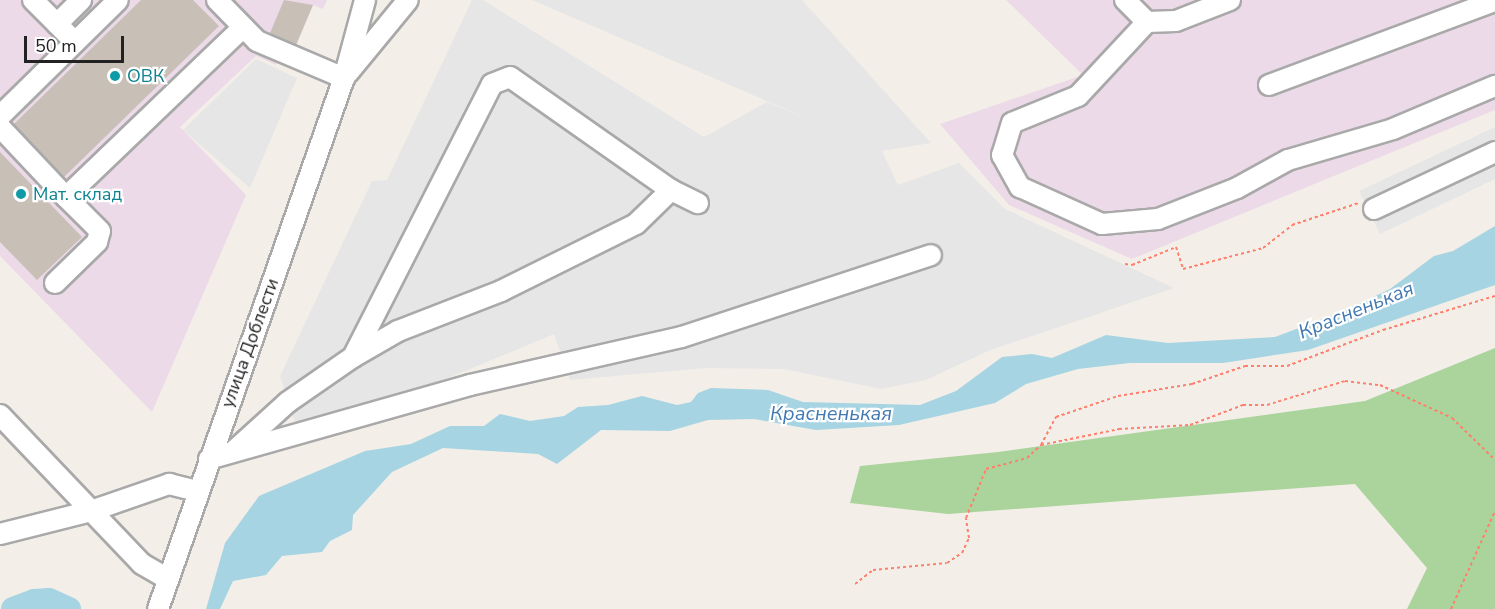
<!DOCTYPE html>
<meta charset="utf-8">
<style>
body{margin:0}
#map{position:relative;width:1495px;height:609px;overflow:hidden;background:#f3efe8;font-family:"Nunito Sans",sans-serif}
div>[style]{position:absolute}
.industrial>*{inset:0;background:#ecdae8}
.forest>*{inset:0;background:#aad49b}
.parking>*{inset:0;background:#e6e6e6}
.water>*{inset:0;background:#a6d4e2}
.river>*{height:24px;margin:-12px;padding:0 12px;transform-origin:12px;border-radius:12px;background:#a6d4e2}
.building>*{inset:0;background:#c8bfb7}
.path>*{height:2px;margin-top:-1px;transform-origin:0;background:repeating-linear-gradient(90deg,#ff7f6d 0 3px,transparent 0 6px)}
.roads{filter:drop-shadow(2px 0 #a9a9a9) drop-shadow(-2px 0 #a9a9a9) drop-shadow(0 2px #a9a9a9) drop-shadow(0 -2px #a9a9a9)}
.minor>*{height:20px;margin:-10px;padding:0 10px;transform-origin:10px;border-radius:10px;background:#fff}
.dots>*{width:16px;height:16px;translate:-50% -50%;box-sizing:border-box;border:3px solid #fff;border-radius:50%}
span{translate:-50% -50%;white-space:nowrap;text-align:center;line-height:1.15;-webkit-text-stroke:4.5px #fff;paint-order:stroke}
.culture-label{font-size:18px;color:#0d838f}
.left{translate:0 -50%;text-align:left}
.street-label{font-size:18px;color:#222}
.water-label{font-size:20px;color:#4379b2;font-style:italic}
.scale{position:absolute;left:24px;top:36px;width:100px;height:27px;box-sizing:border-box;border:3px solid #222;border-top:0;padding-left:8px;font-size:18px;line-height:21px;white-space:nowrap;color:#222;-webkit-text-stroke:4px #fff;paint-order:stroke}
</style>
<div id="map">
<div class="industrial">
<div style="clip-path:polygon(0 0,327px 0,323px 9px,313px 5px,296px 46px,286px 42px,276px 65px,256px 56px,180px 127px,246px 195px,152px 412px,0 256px)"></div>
<div style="clip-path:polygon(1006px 0,1495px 0,1495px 110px,1132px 259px,1009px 205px,940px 124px,1083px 75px)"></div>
</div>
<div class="forest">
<div style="clip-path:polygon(1495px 348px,1495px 609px,1407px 609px,1427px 568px,1355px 484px,948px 514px,850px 503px,860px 466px,998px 452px,1365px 401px)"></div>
</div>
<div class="parking">
<div style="clip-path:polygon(472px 0,483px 0,704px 137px,767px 102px,818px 123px,532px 0,802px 0,931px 143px,882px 151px,898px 185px,959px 163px,1005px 209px,1174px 288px,988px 351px,926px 380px,881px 389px,784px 369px,706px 368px,570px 380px,554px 334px,393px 401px,296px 425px,280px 376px,372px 181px,387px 180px)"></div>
<div style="clip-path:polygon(256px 59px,297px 78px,250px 188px,183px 130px)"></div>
<div style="clip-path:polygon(1495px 127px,1495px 179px,1380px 234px,1359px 191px)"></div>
</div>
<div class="water">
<div style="clip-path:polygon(1495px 226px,1495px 285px,1308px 350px,1223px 363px,1130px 363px,1078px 369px,1026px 384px,995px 403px,899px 425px,816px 430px,754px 419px,708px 420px,670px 431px,601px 430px,557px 464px,538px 454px,443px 448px,392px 472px,353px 515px,352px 530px,330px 541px,322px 552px,282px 556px,266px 575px,233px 581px,220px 609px,206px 609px,225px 543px,259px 496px,365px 451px,411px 444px,450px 426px,484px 426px,500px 414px,530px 421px,564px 416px,578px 407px,608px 405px,642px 396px,677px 405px,691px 402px,698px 393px,711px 388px,768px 390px,803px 402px,920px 405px,956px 391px,1002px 357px,1032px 354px,1052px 358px,1106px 335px,1168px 343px,1275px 337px,1344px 311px,1390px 289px,1434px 256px,1453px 251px)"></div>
</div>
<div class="river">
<div style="left:13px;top:609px;width:22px;rotate:-21deg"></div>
<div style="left:34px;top:601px;width:15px;rotate:-4deg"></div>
<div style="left:49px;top:600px;width:22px;rotate:24deg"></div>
</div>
<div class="building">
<div style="clip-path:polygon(141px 0,193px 0,219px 26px,64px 177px,14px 124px)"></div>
<div style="clip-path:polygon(284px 0,313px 5px,296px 45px,270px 33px)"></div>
<div style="clip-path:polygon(0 152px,82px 237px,37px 280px,0 242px)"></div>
</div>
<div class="path">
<div style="left:1125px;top:264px;width:7px;rotate:8deg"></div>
<div style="left:1132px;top:265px;width:48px;rotate:-22.2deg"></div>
<div style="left:1176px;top:247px;width:23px;rotate:72deg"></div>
<div style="left:1183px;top:269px;width:83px;rotate:-14.7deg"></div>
<div style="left:1263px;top:248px;width:37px;rotate:-38deg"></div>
<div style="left:1292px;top:225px;width:71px;rotate:-18.2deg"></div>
<div style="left:1041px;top:445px;width:80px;rotate:-11.6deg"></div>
<div style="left:1119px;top:429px;width:71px;rotate:-3.2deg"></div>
<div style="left:1190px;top:425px;width:57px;rotate:-20.7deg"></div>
<div style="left:1243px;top:405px;width:24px"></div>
<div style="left:1267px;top:405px;width:82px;rotate:-17.1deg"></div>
<div style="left:1345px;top:381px;width:35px;rotate:7deg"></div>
<div style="left:1380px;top:385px;width:79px;rotate:24.6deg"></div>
<div style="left:1452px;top:418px;width:60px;rotate:44.3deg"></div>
<div style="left:855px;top:584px;width:23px;rotate:-38deg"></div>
<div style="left:873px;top:570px;width:74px;rotate:-5.4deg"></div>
<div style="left:947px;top:563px;width:18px;rotate:-34deg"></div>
<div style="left:962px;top:553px;width:17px;rotate:-65deg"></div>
<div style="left:969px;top:538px;width:20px;rotate:-99deg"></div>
<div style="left:966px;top:518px;width:53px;rotate:-67.8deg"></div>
<div style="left:986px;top:469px;width:42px;rotate:-15deg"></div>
<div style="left:1027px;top:458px;width:19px;rotate:-43deg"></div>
<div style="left:1041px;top:445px;width:32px;rotate:-62deg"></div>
<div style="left:1056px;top:417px;width:65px;rotate:-18.7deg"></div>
<div style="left:1118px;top:396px;width:75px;rotate:-9.2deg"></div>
<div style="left:1192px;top:384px;width:56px;rotate:-18.8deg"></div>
<div style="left:1245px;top:366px;width:42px"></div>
<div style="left:1287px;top:366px;width:103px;rotate:-20.6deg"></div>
<div style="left:1383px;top:330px;width:117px;rotate:-16.9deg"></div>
<div style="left:1451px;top:609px;width:107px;rotate:-65.8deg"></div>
</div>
<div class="roads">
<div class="minor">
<div style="left:33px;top:0;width:59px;rotate:45deg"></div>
<div style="left:217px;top:0;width:57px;rotate:45.7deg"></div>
<div style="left:257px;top:41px;width:95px;rotate:23deg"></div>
<div style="left:1125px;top:0;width:31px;rotate:45deg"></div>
<div style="left:1147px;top:22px;width:29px;rotate:-2deg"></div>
<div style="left:1176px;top:21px;width:58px;rotate:-21.3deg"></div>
<div style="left:1147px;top:22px;width:101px;rotate:133deg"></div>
<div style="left:1078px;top:96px;width:71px;rotate:157.8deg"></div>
<div style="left:1012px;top:123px;width:34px;rotate:107deg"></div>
<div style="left:1002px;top:155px;width:37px;rotate:61deg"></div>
<div style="left:1020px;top:187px;width:90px;rotate:24.3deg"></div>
<div style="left:1102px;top:224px;width:56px;rotate:-5.1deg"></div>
<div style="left:1158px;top:219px;width:85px;rotate:-21.4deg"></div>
<div style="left:1237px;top:188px;width:58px;rotate:-28.8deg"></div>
<div style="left:1288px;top:160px;width:109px;rotate:-16.4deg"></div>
<div style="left:1393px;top:129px;width:111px;rotate:-22.9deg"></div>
<div style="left:57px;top:24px;width:34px;rotate:-45deg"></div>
<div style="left:348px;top:73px;width:94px;rotate:-50.6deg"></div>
<div style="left:1269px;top:85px;width:241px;rotate:-20.4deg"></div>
<div style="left:0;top:116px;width:165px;rotate:-44.5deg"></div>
<div style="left:0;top:127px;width:96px;rotate:46.7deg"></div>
<div style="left:66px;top:197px;width:245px;rotate:-43.8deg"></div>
<div style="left:1374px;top:209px;width:134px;rotate:-25.2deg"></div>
<div style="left:55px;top:283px;width:59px;rotate:-44.3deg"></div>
<div style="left:97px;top:242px;width:11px;rotate:-75deg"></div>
<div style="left:100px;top:231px;width:48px;rotate:-135deg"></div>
<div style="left:353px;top:357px;width:306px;rotate:-63deg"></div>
<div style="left:492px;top:84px;width:19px;rotate:-21deg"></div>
<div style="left:510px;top:77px;width:197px;rotate:35.1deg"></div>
<div style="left:671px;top:190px;width:30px;rotate:26deg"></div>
<div style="left:0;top:415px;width:206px;rotate:46.4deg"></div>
<div style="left:142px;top:564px;width:30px;rotate:30deg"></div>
<div style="left:234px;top:451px;width:73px;rotate:-42.2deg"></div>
<div style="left:288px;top:402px;width:79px;rotate:-34.7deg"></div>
<div style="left:353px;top:357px;width:52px;rotate:-30deg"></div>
<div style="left:398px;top:331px;width:110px;rotate:-21.2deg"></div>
<div style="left:501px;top:291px;width:151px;rotate:-26.4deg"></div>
<div style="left:636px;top:224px;width:49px;rotate:-44.2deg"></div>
<div style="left:209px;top:459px;width:271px;rotate:-15.8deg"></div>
<div style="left:470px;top:385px;width:217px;rotate:-12.8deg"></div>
<div style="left:682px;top:337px;width:262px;rotate:-18.2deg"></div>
<div style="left:0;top:534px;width:94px;rotate:-14.2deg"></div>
<div style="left:91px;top:511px;width:83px;rotate:-19.1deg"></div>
<div style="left:169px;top:484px;width:30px;rotate:14deg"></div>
<div style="left:158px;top:609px;width:563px;rotate:-70.7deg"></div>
<div style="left:344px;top:78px;width:81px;rotate:-74.9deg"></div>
</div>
</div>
<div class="dots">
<div style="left:115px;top:76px;background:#0f9aa8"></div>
<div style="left:21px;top:194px;background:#0f9aa8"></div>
</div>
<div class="culture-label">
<span class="left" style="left:127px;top:76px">ОВК</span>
<span class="left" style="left:33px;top:194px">Мат. склад</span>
</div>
<div class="street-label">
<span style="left:250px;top:343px;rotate:-70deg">улица Доблести</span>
</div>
<div class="water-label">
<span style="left:1356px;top:310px;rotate:-22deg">Красненькая</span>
<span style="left:831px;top:413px">Красненькая</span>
</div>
<div class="scale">50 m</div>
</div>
